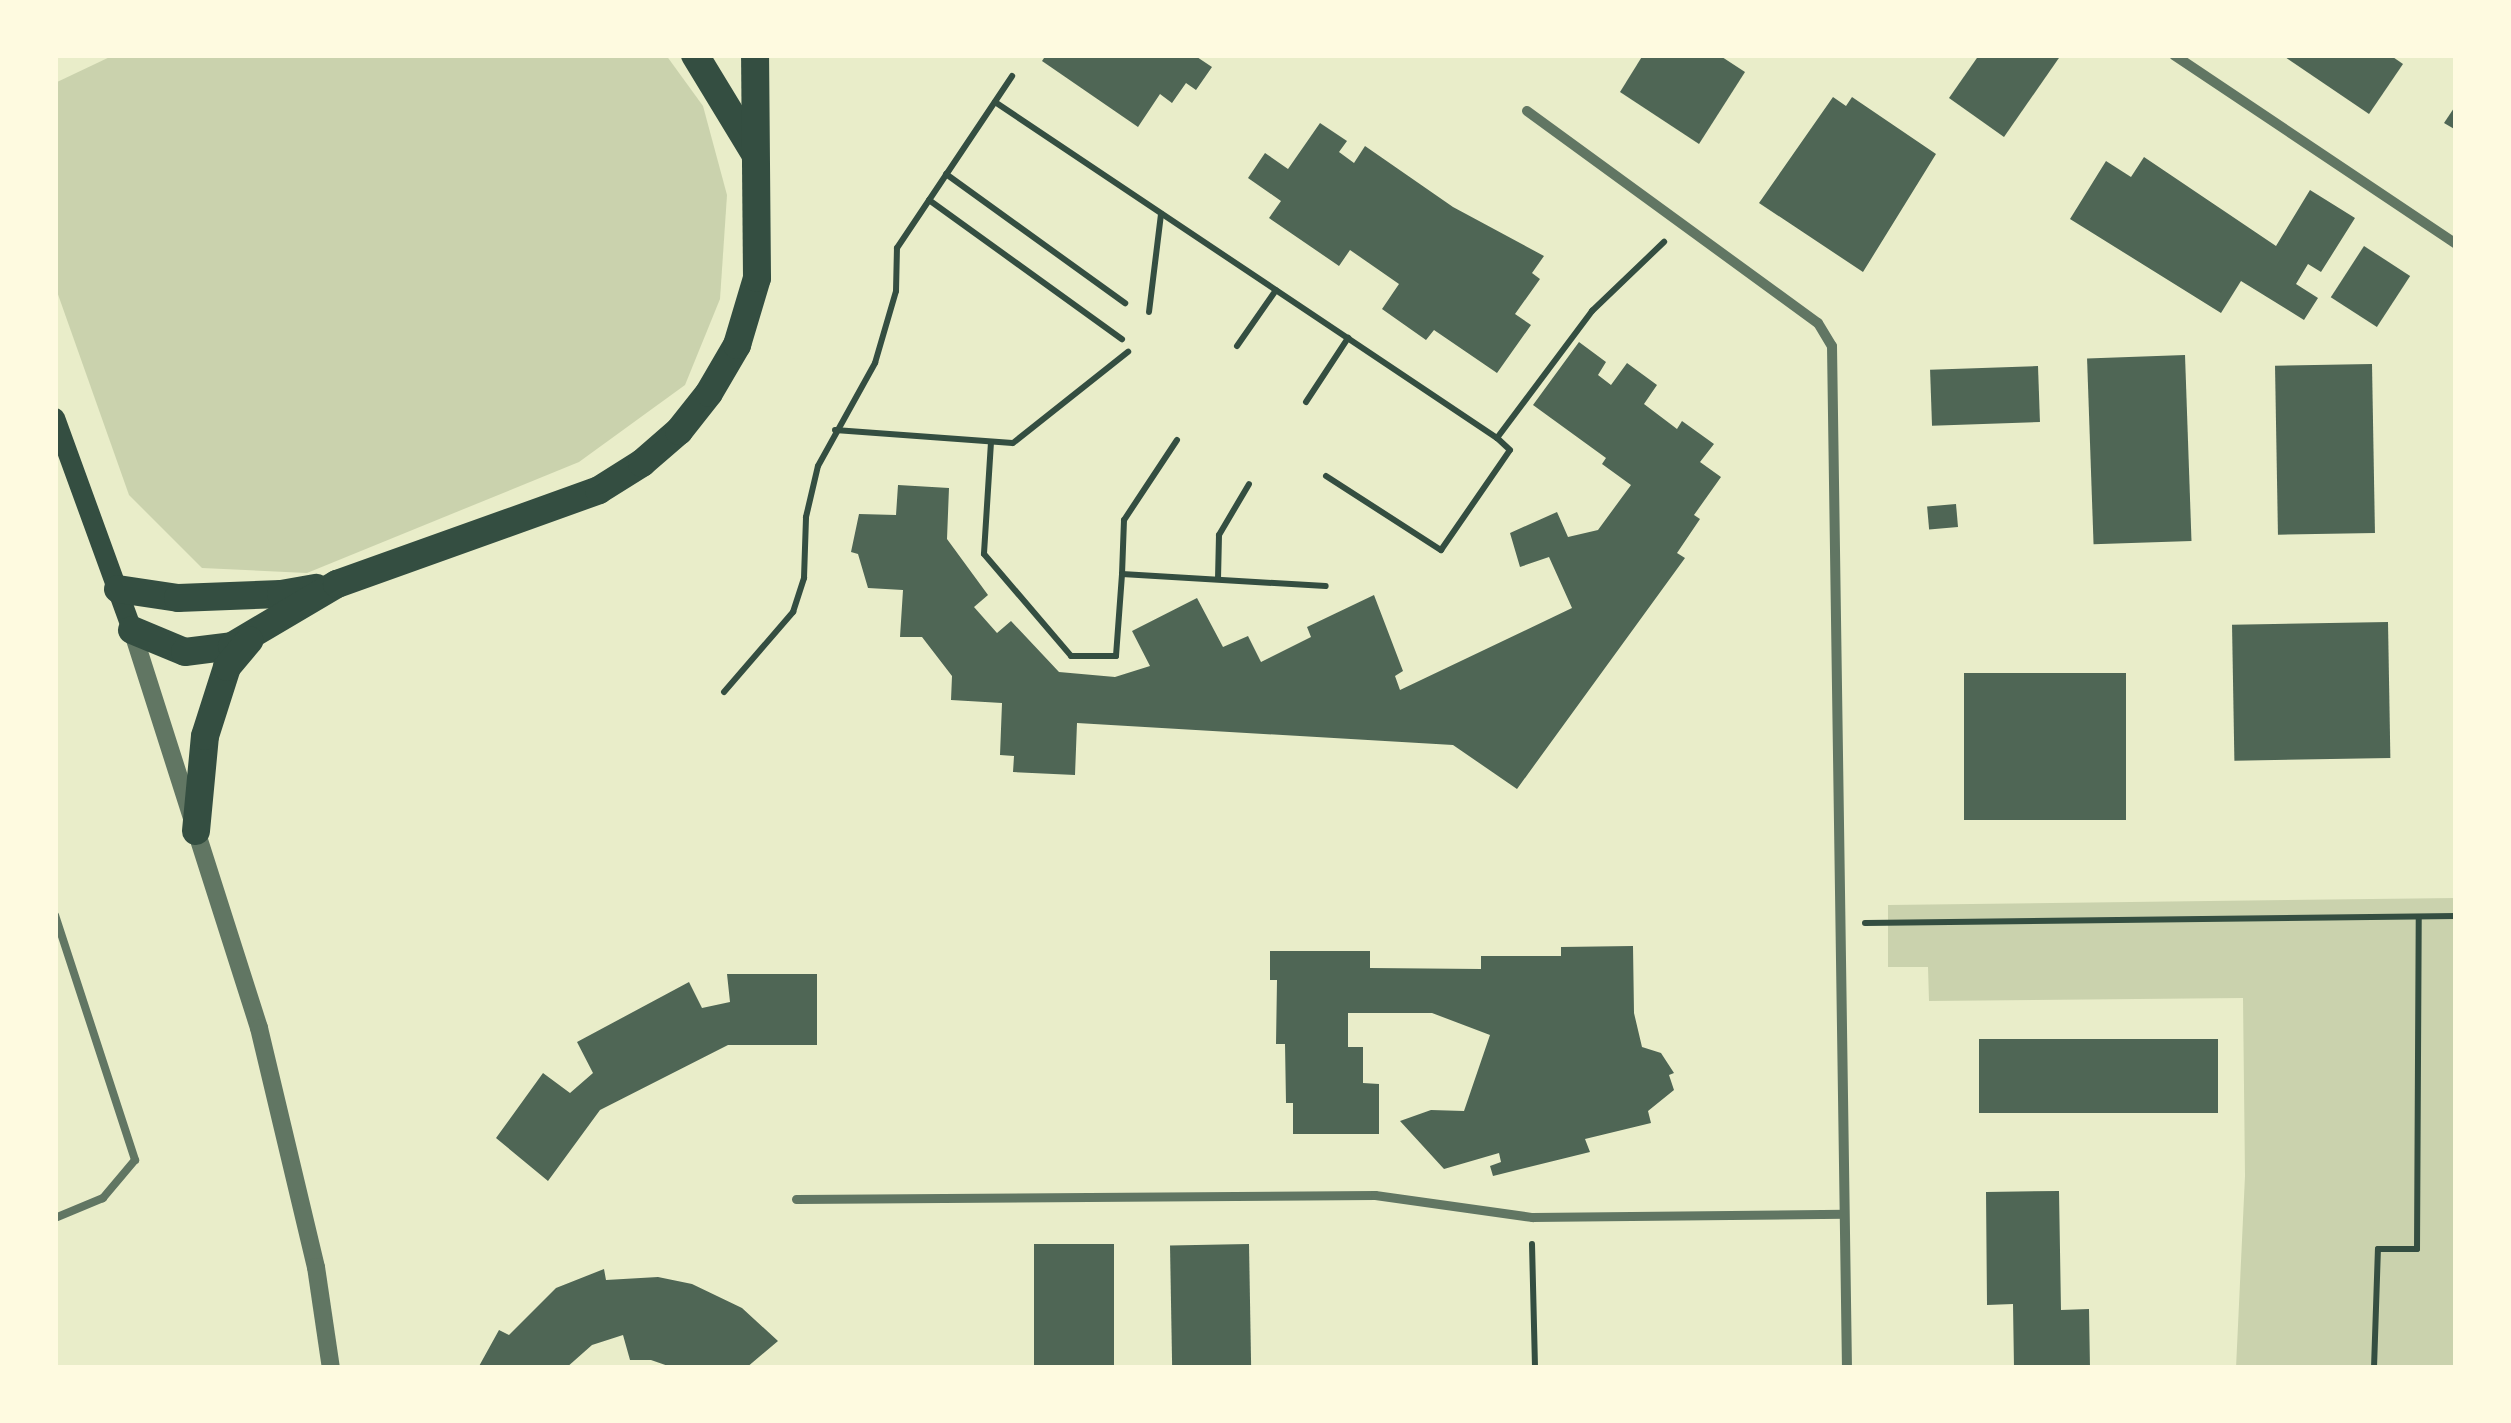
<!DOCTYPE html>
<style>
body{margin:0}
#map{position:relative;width:2511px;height:1423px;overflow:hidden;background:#e9edc9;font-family:Mulish,sans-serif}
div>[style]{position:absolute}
.green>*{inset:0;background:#cad2ad}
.building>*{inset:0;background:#4f6655;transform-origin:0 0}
.path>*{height:6px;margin:-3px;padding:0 3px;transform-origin:3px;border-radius:3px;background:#344e41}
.service>*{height:8px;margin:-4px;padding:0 4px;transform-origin:4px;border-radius:4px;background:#617663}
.pedestrian>*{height:9px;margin:-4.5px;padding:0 4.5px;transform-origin:4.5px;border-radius:4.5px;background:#617663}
.minor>*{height:10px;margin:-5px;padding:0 5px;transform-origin:5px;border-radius:5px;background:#617663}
.tertiary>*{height:18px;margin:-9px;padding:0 9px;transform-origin:9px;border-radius:9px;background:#617663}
.secondary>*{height:20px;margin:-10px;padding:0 10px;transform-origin:10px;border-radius:10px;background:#344e41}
.trunk>*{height:28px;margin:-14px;padding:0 14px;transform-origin:14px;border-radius:14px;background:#344e41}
span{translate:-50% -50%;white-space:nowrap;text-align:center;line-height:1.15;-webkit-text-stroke:10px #fefae0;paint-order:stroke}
.frame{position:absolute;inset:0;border:58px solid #fefae0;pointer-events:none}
</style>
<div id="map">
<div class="green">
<div style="clip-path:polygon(114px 55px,666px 55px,703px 106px,727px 195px,720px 299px,685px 385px,579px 462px,307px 573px,202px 568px,129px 495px,55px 286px,55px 83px)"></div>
<div style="clip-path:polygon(2456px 898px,2456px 1368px,2236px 1368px,2245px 1176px,2243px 998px,1929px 1001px,1928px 967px,1888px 967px,1888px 905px)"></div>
</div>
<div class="building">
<div style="clip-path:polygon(1046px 55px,1194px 55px,1212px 67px,1196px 90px,1186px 83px,1172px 103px,1160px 94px,1138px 127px,1042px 61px)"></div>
<div style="clip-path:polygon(1643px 55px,1719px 55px,1745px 72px,1699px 144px,1620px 92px)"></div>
<div style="clip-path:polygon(1979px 55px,2061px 55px,2004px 137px,1949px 98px)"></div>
<div style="clip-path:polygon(2282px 55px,2390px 55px,2403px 64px,2369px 114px)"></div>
<div style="clip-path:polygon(1833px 97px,1846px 106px,1852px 97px,1936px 154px,1863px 272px,1759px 203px)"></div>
<div style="clip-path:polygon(2456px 105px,2456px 130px,2444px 123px)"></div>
<div style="clip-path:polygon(1320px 123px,1347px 141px,1339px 152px,1354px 163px,1365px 146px,1453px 207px,1544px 256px,1532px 273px,1540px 279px,1515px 314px,1531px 325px,1497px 373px,1434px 330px,1426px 340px,1382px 309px,1399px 284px,1350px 250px,1339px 266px,1269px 218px,1281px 201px,1248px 178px,1265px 153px,1288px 169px)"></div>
<div style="clip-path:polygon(2144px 157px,2276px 246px,2310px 190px,2355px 218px,2321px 272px,2308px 264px,2296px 284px,2318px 298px,2304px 320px,2241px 281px,2221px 313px,2070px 219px,2106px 161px,2131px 177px)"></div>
<div style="left:2364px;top:246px;width:55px;height:61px;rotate:33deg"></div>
<div style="clip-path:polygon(1579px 342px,1606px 362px,1598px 375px,1611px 385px,1627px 363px,1657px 385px,1644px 404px,1677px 429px,1682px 421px,1714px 444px,1700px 462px,1721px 477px,1694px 515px,1700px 519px,1677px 553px,1685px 558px,1517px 789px,1453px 745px,1077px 723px,1075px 775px,1013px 772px,1014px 756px,1000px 755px,1002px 703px,951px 700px,952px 676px,922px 637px,900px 637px,903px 590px,868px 588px,858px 554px,851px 552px,859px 514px,896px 515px,898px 485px,949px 488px,947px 539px,988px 595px,974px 607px,997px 633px,1011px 621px,1059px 672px,1115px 677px,1150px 666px,1132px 631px,1197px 598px,1223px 647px,1248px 636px,1261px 662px,1311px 637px,1307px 627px,1374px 595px,1403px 671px,1395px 676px,1400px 690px,1572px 608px,1549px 557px,1520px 567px,1510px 533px,1557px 512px,1568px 537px,1598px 530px,1631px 485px,1602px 464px,1606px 458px,1533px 405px)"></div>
<div style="left:2185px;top:355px;width:186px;height:98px;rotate:88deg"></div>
<div style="left:2372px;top:364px;width:169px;height:97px;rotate:89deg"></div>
<div style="left:2038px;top:366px;width:56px;height:108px;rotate:88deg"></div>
<div style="left:1956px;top:504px;width:23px;height:29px;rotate:85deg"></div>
<div style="left:2388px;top:622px;width:136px;height:156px;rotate:89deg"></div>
<div style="left:2126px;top:673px;width:147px;height:162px;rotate:90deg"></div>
<div style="clip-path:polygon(1633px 946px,1634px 1013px,1642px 1047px,1661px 1053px,1674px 1073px,1669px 1075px,1674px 1090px,1648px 1111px,1651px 1123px,1585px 1139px,1590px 1152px,1493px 1176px,1490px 1166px,1501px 1162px,1499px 1153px,1444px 1169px,1400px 1121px,1431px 1110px,1464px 1111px,1490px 1035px,1432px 1013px,1348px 1013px,1348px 1047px,1363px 1047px,1363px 1083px,1379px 1084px,1379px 1134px,1293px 1134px,1293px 1103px,1286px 1103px,1285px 1044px,1276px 1044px,1277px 980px,1270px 980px,1270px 951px,1370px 951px,1370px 968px,1481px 969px,1481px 956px,1561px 956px,1561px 947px)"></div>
<div style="clip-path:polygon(727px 974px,817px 974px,817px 1045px,728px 1045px,600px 1110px,548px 1181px,496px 1138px,543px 1073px,570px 1093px,593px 1073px,577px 1042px,689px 982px,702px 1008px,730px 1002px)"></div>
<div style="left:1979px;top:1039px;width:239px;height:74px"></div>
<div style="clip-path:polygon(2059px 1191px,2061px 1310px,2089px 1309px,2090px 1368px,2014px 1368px,2013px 1304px,1987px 1305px,1986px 1192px)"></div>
<div style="left:1114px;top:1244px;width:124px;height:80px;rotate:90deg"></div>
<div style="left:1249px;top:1244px;width:124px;height:79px;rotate:89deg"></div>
<div style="clip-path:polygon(604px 1269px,606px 1280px,658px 1277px,692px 1284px,742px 1308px,778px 1341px,746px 1368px,674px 1368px,651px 1360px,630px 1360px,623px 1335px,592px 1345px,566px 1368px,478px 1368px,499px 1330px,509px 1335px,556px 1288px)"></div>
</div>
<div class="path">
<div style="left:995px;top:102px;width:604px;rotate:33.8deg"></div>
<div style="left:1497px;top:438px;width:159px;rotate:-53.2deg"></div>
<div style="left:1592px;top:311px;width:100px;rotate:-43.8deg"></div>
<div style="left:946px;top:174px;width:221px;rotate:35.8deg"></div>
<div style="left:929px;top:200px;width:238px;rotate:35.8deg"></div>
<div style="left:1149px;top:312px;width:99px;rotate:-83deg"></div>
<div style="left:1237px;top:346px;width:68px;rotate:-55.1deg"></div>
<div style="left:1306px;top:402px;width:77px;rotate:-56.7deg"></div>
<div style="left:835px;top:430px;width:178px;rotate:4.2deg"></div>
<div style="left:1013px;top:443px;width:147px;rotate:-38.4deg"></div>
<div style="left:1177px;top:440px;width:96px;rotate:123.5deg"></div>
<div style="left:1124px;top:520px;width:54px;rotate:92.1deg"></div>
<div style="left:1122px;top:574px;width:204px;rotate:3.4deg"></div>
<div style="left:991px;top:442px;width:112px;rotate:93.6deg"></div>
<div style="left:984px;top:554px;width:134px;rotate:49.5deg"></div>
<div style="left:1071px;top:656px;width:45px"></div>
<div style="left:1116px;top:656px;width:82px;rotate:-85.8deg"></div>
<div style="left:1326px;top:476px;width:137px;rotate:32.8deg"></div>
<div style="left:1441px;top:550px;width:121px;rotate:-55.4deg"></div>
<div style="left:1510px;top:450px;width:18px;rotate:-137deg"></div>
<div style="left:1218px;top:579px;width:44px;rotate:-88.7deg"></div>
<div style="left:1219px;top:535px;width:59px;rotate:-59.5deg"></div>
<div style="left:724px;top:692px;width:106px;rotate:-49.2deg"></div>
<div style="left:793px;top:612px;width:36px;rotate:-72deg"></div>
<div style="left:804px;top:578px;width:61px;rotate:-88.1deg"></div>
<div style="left:806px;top:517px;width:52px;rotate:-76.8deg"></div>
<div style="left:818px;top:466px;width:118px;rotate:-61deg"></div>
<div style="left:875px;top:363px;width:75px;rotate:-73.7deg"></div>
<div style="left:896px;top:291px;width:43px;rotate:-88.7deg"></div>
<div style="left:897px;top:248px;width:207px;rotate:-56.2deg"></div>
<div style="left:1865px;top:923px;width:591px;rotate:-0.68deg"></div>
<div style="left:1532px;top:1244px;width:124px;rotate:88.6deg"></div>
<div style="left:2374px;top:1368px;width:119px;rotate:-88.1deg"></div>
<div style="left:2378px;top:1249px;width:39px"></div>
<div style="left:2417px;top:1249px;width:332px;rotate:-89.7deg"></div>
</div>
<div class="service">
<div style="left:55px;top:915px;width:258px;rotate:71.9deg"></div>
<div style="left:135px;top:1160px;width:50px;rotate:130.1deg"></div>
<div style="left:103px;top:1198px;width:52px;rotate:157.4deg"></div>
</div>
<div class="pedestrian">
<div style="left:796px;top:1199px;width:579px;rotate:-0.4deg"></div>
<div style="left:1375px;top:1195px;width:159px;rotate:8deg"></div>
<div style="left:1532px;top:1217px;width:312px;rotate:-0.6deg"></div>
</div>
<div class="minor">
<div style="left:2174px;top:55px;width:339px;rotate:33.8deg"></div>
<div style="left:1527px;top:111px;width:360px;rotate:36.1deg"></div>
<div style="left:1818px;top:323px;width:27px;rotate:59deg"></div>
<div style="left:1832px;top:346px;width:1022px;rotate:89.16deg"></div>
</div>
<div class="tertiary">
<div style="left:132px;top:630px;width:418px;rotate:72.3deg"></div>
<div style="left:259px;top:1028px;width:246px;rotate:76.6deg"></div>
<div style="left:316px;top:1267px;width:102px;rotate:81.6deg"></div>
</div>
<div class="secondary">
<div style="left:55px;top:418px;width:226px;rotate:70deg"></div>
</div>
<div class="trunk">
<div style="left:695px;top:55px;width:114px;rotate:58.7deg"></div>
<div style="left:118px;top:589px;width:61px;rotate:8.5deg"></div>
<div style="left:178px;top:598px;width:103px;rotate:-2.2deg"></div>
<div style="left:281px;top:594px;width:36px;rotate:-10deg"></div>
<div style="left:132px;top:630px;width:57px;rotate:22.5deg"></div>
<div style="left:185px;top:652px;width:47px;rotate:-7.3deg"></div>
<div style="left:232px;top:646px;width:122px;rotate:-30.6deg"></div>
<div style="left:337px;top:584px;width:278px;rotate:-19.7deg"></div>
<div style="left:599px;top:490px;width:51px;rotate:-32.1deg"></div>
<div style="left:642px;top:463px;width:49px;rotate:-40.9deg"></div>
<div style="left:679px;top:431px;width:48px;rotate:-51.7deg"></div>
<div style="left:709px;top:393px;width:56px;rotate:-59.7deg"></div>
<div style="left:737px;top:345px;width:70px;rotate:-73.4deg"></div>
<div style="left:757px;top:278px;width:223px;rotate:-90.5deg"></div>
<div style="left:196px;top:831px;width:95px;rotate:-84.6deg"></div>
<div style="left:205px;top:736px;width:72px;rotate:-72.3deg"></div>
<div style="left:227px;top:667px;width:35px;rotate:-50deg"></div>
</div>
<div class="frame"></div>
</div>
